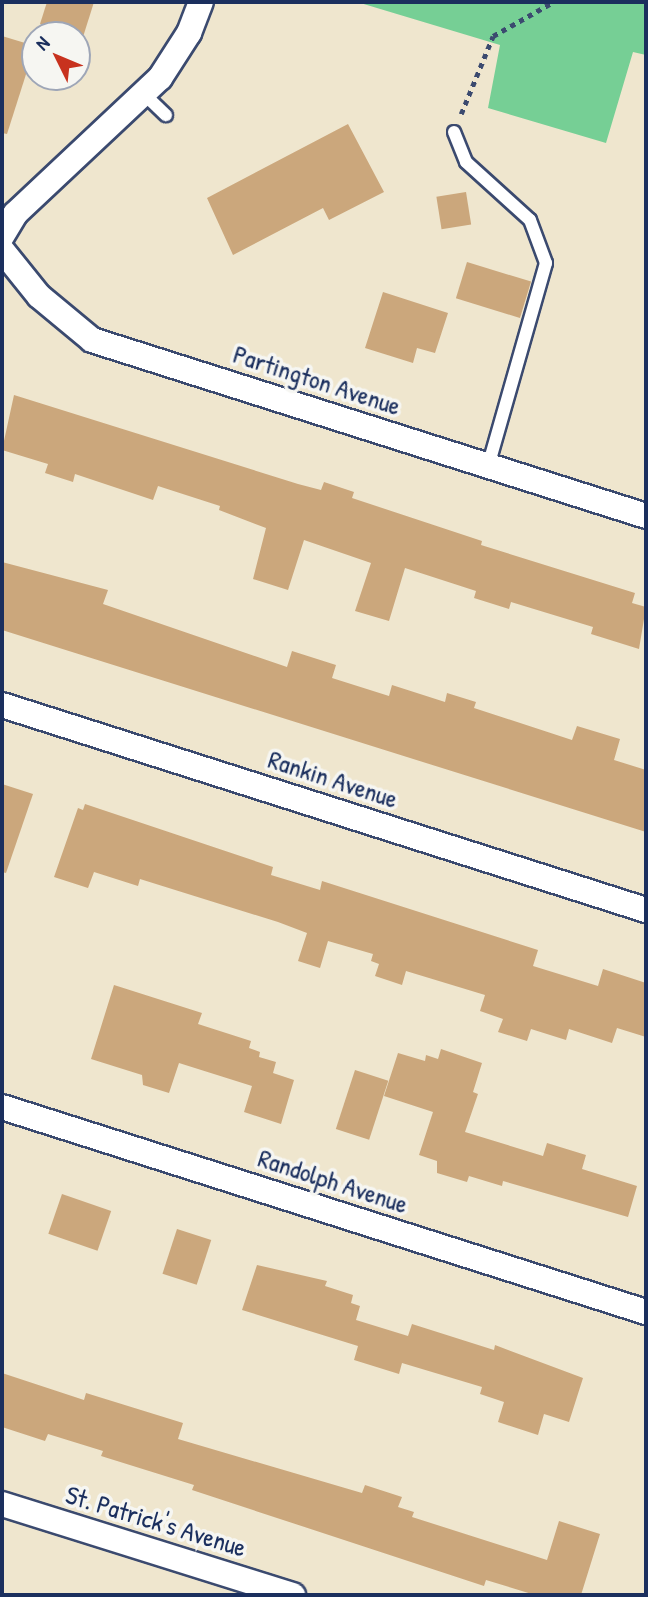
<!DOCTYPE html>
<style>
body{margin:0}
#map{position:relative;width:648px;height:1597px;overflow:hidden;background:#efe6ce;font-family:"Patrick Hand",sans-serif}
div>[style]{position:absolute}
.green>*{inset:0;background:#76cf95}
.building>*{inset:0;background:#cba77c;transform-origin:0 0}
.path>*{height:4.5px;margin-top:-2.25px;transform-origin:0;background:repeating-linear-gradient(90deg,#3b4a6f 0 5px,transparent 0 10px)}
.roads{filter:drop-shadow(2px 0 #3b4a6f) drop-shadow(-2px 0 #3b4a6f) drop-shadow(0 2px #3b4a6f) drop-shadow(0 -2px #3b4a6f)}
.service>*{height:12px;margin:-6px;padding:0 6px;transform-origin:6px;border-radius:6px;background:#fff}
.minor>*{height:24px;margin:-12px;padding:0 12px;transform-origin:12px;border-radius:12px;background:#fff}
span{translate:-50% -50%;white-space:nowrap;text-align:center;line-height:1.15;-webkit-text-stroke:7px #f6f6f2;paint-order:stroke}
.street-label{font-size:26px;color:#1b2f5e}
.frame{position:absolute;inset:0;border:4px solid #1b2f5e;pointer-events:none}
.north{position:absolute;left:21px;top:21px;width:70px;height:70px;box-sizing:border-box;background:#f6f6f2;border:2px solid #9ea6b7;border-radius:50%;rotate:313deg;font-size:19px;font-weight:700;line-height:28px;text-align:center;color:#1b2f5e}
.north::after{content:'';display:block;margin:auto;width:24px;height:32px;background:#c8321e;clip-path:polygon(50% 0,100% 100%,50% 72%,0 100%)}
</style>
<div id="map">
<div class="green">
<div style="clip-path:polygon(357px 2px,646px 2px,646px 55px,633px 52px,606px 143px,488px 108px,500px 45px)"></div>
</div>
<div class="building">
<div style="clip-path:polygon(47px 2px,94px 2px,83px 37px,40px 24px)"></div>
<div style="clip-path:polygon(2px 36px,35px 46px,7px 134px,2px 133px)"></div>
<div style="clip-path:polygon(348px 124px,384px 192px,329px 220px,323px 208px,233px 255px,207px 198px)"></div>
<div style="left:466px;top:192px;width:33px;height:30px;rotate:81deg"></div>
<div style="left:467px;top:262px;width:67px;height:38px;rotate:17deg"></div>
<div style="clip-path:polygon(383px 292px,448px 313px,435px 353px,417px 348px,413px 363px,365px 348px)"></div>
<div style="clip-path:polygon(14px 395px,298px 484px,321px 490px,324px 482px,354px 492px,352px 498px,482px 541px,481px 545px,635px 593px,632px 603px,646px 607px,639px 649px,591px 634px,593px 627px,511px 602px,509px 609px,474px 598px,476px 591px,405px 568px,389px 621px,355px 611px,371px 563px,304px 540px,288px 590px,253px 579px,266px 528px,219px 510px,220px 506px,158px 486px,153px 500px,75px 474px,73px 482px,45px 473px,48px 464px,2px 450px)"></div>
<div style="clip-path:polygon(2px 562px,108px 590px,103px 604px,287px 667px,292px 651px,336px 665px,332px 678px,389px 696px,392px 685px,445px 702px,447px 693px,476px 702px,474px 708px,572px 740px,577px 726px,620px 739px,614px 760px,646px 770px,646px 832px,2px 630px)"></div>
<div style="clip-path:polygon(2px 784px,33px 794px,6px 873px,2px 872px)"></div>
<div style="clip-path:polygon(85px 804px,273px 867px,271px 875px,320px 890px,322px 881px,538px 950px,533px 966px,598px 986px,603px 969px,646px 983px,646px 1037px,617px 1028px,612px 1043px,569px 1029px,566px 1040px,531px 1029px,527px 1041px,498px 1032px,503px 1019px,480px 1011px,485px 995px,406px 971px,402px 985px,375px 976px,379px 964px,371px 961px,373px 954px,328px 941px,320px 968px,298px 961px,307px 933px,278px 922px,140px 879px,138px 886px,94px 872px,88px 888px,54px 877px,78px 808px,83px 810px)"></div>
<div style="clip-path:polygon(114px 985px,202px 1013px,198px 1024px,251px 1041px,249px 1048px,260px 1052px,259px 1057px,276px 1062px,273px 1073px,294px 1080px,281px 1124px,244px 1112px,252px 1086px,179px 1063px,169px 1093px,143px 1085px,142px 1075px,91px 1059px)"></div>
<div style="clip-path:polygon(441px 1049px,482px 1063px,473px 1092px,478px 1094px,465px 1132px,543px 1156px,547px 1143px,586px 1155px,582px 1169px,637px 1186px,628px 1217px,503px 1181px,502px 1186px,469px 1176px,467px 1182px,437px 1173px,437px 1161px,419px 1155px,433px 1112px,384px 1096px,398px 1053px,425px 1061px,426px 1055px,438px 1059px)"></div>
<div style="left:355px;top:1070px;width:35px;height:62px;rotate:18deg"></div>
<div style="left:62px;top:1194px;width:52px;height:42px;rotate:19deg"></div>
<div style="left:177px;top:1229px;width:36px;height:47px;rotate:18deg"></div>
<div style="clip-path:polygon(257px 1265px,327px 1281px,325px 1286px,353px 1295px,351px 1303px,360px 1306px,356px 1320px,408px 1336px,412px 1324px,494px 1350px,495px 1345px,583px 1378px,569px 1422px,544px 1414px,538px 1435px,498px 1422px,504px 1402px,480px 1394px,482px 1387px,402px 1363px,399px 1374px,354px 1360px,358px 1346px,242px 1310px)"></div>
<div style="clip-path:polygon(2px 1373px,84px 1400px,86px 1393px,183px 1423px,178px 1439px,362px 1493px,365px 1485px,402px 1497px,398px 1507px,414px 1512px,412px 1517px,547px 1560px,559px 1521px,600px 1534px,581px 1595px,535px 1595px,486px 1580px,484px 1586px,192px 1490px,194px 1485px,101px 1456px,103px 1451px,48px 1434px,45px 1441px,2px 1427px)"></div>
</div>
<div class="path">
<div style="left:461px;top:114px;width:84px;rotate:-67.7deg"></div>
<div style="left:493px;top:36px;width:69px;rotate:-29.5deg"></div>
</div>
<div class="roads">
<div class="service">
<div style="left:143px;top:93px;width:32px;rotate:44deg"></div>
<div style="left:454px;top:132px;width:32px;rotate:68deg"></div>
<div style="left:466px;top:162px;width:86px;rotate:42.2deg"></div>
<div style="left:530px;top:220px;width:46px;rotate:69.6deg"></div>
<div style="left:546px;top:263px;width:211px;rotate:105.9deg"></div>
</div>
<div class="minor">
<div style="left:2px;top:236px;width:26px;rotate:-59deg"></div>
<div style="left:15px;top:214px;width:199px;rotate:-43.2deg"></div>
<div style="left:160px;top:78px;width:54px;rotate:-57.2deg"></div>
<div style="left:189px;top:33px;width:33px;rotate:-69deg"></div>
<div style="left:2px;top:250px;width:59px;rotate:51.2deg"></div>
<div style="left:39px;top:296px;width:69px;rotate:39.7deg"></div>
<div style="left:92px;top:340px;width:581px;rotate:17.62deg"></div>
<div style="left:2px;top:705px;width:676px;rotate:17.66deg"></div>
<div style="left:2px;top:1107px;width:676px;rotate:17.66deg"></div>
<div style="left:2px;top:1504px;width:305px;rotate:17.4deg"></div>
</div>
</div>
<div class="street-label">
<span style="left:317px;top:380px;rotate:18deg">Partington Avenue</span>
<span style="left:333px;top:779px;rotate:18deg">Rankin Avenue</span>
<span style="left:333px;top:1181px;rotate:18deg">Randolph Avenue</span>
<span style="left:156px;top:1521px;rotate:17deg">St. Patrick's Avenue</span>
</div>
<div class="frame"></div>
<div class="north">N</div>
</div>
